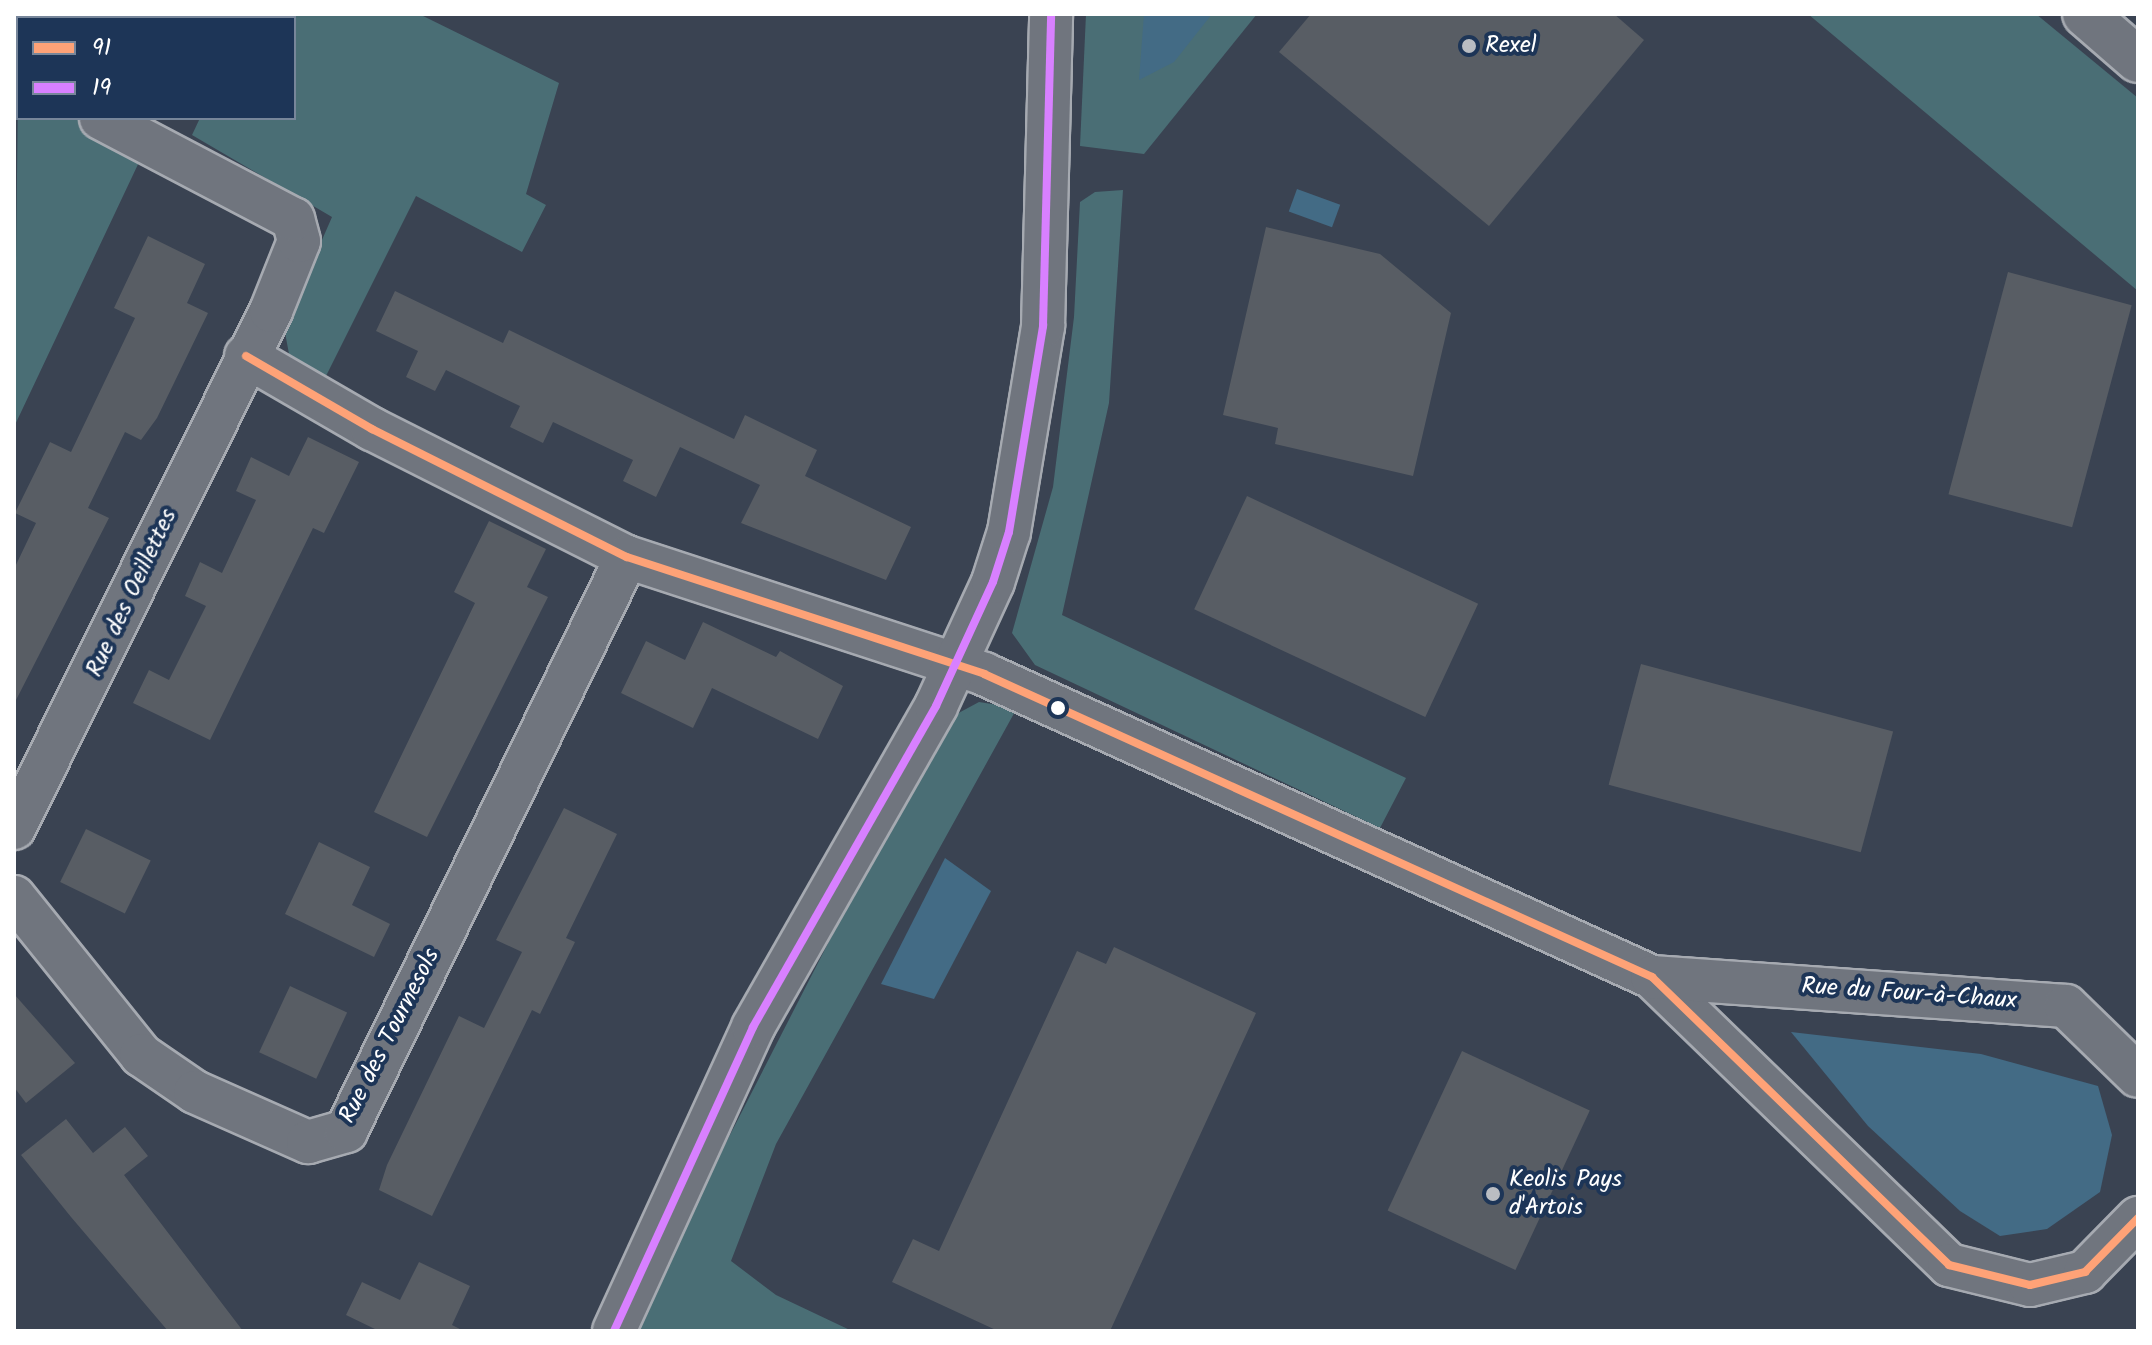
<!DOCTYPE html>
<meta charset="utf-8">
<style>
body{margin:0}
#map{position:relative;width:2152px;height:1345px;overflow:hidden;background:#3a4352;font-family:Kalam,sans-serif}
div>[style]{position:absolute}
.green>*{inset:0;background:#4a6e75}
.water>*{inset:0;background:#436b85;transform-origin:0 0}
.building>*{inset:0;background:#585d64;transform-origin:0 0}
.roads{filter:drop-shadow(2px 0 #a6aab1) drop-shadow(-2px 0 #a6aab1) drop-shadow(0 2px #a6aab1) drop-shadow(0 -2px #a6aab1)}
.minor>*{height:42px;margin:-21px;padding:0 21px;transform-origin:21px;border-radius:21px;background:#70757e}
.secondary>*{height:44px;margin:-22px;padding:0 22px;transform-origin:22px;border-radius:22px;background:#70757e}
.bus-1>*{height:8px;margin:-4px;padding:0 4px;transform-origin:4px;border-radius:4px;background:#fea277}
.bus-2>*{height:8px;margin:-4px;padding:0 4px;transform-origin:4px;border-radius:4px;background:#d880ff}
.dots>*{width:22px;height:22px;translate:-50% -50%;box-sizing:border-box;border:4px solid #1d3557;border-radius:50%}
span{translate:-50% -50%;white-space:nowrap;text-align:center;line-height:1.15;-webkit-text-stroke:8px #1d3557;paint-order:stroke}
.poi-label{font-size:24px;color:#fff}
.left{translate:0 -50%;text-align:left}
.street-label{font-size:24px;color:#fff}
.frame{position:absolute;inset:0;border:16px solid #fff;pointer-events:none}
.legend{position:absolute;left:16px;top:16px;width:280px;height:104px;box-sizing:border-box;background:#1d3557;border:2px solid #77869a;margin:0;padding:10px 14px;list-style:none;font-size:24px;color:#fff}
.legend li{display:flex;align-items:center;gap:16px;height:40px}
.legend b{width:40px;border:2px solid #77869a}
</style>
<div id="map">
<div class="green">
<div style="clip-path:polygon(252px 14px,419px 14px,559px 83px,526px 194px,546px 205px,522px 252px,416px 196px,326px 376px,289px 354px,284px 327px,332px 217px,192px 135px,200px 118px,294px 118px,294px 18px)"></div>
<div style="clip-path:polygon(1086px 14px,1257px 14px,1144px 154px,1080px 146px)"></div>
<div style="clip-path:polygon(1808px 14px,2036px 14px,2138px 98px,2138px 291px)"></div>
<div style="clip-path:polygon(18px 92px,18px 118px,101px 118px,149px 141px,14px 427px)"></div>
<div style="clip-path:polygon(1123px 190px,1109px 403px,1062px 615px,1406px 778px,1380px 828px,1035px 665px,1012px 633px,1053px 487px,1074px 317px,1080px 202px,1095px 192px)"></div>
<div style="clip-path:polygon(979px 702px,1017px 708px,776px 1144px,731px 1261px,776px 1295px,852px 1331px,636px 1331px,669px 1254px,863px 875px,953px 716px)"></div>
</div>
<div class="water">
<div style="clip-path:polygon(1144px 14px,1212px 14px,1174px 62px,1139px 80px)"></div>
<div style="left:1297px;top:189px;width:46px;height:24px;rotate:20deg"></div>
<div style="clip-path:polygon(945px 858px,991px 891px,934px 999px,881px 984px)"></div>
<div style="clip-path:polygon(1791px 1032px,1981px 1054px,2098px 1086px,2112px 1135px,2100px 1192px,2047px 1229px,2000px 1236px,1960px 1211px,1868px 1126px)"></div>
</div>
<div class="building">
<div style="clip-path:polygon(1311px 14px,1614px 14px,1644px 40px,1489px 226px,1279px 52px)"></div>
<div style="clip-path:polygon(1266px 227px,1380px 254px,1451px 313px,1413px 476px,1275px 444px,1278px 428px,1223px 415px)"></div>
<div style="clip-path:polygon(148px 236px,205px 264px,187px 303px,208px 313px,157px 418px,141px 440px,125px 432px,88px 508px,109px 518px,14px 704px,14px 569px,36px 523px,15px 513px,50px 442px,71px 452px,135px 318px,114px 308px)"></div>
<div style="left:2008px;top:272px;width:128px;height:230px;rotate:15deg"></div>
<div style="clip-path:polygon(395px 291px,503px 343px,509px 330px,734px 439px,745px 415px,817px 450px,805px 476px,911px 527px,886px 580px,741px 523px,760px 485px,680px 447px,656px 497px,623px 481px,633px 460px,553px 422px,543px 443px,510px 427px,520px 406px,446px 370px,435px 391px,406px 377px,418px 351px,376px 331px)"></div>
<div style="clip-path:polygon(308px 437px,359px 462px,324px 533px,313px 528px,210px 740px,133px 703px,149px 670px,169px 680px,206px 606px,185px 596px,200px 562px,222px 573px,256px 500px,236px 491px,251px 457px,289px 476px)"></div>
<div style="left:1247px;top:496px;width:255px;height:125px;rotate:25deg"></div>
<div style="clip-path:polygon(489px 521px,546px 549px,527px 587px,548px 597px,427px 837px,374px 812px,475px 603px,454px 592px)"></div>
<div style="clip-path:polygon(703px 622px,776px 657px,780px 651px,843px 686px,818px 739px,712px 688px,693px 728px,621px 693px,646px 641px,685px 660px)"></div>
<div style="left:1641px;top:664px;width:261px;height:125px;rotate:15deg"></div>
<div style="clip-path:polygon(564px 808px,617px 834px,566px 938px,575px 942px,540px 1014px,532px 1010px,432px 1216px,379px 1190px,387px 1165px,459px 1016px,484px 1028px,522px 952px,496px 940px)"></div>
<div style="left:86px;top:829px;width:72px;height:59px;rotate:26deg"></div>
<div style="clip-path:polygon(319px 842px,370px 867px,352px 905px,390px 924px,374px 957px,285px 914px)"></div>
<div style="clip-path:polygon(1114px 947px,1256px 1013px,1110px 1331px,998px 1331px,892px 1282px,913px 1239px,939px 1251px,1077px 951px,1106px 964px)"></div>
<div style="left:290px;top:986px;width:63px;height:73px;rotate:25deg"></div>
<div style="clip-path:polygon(14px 994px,75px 1063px,26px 1103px,14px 1087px)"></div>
<div style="left:1462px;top:1051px;width:141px;height:176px;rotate:25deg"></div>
<div style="clip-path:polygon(66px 1119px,93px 1153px,125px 1127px,148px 1156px,124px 1175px,243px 1331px,168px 1331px,71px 1217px,21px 1155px)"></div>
<div style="clip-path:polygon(419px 1262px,470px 1286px,452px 1325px,464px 1331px,379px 1331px,346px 1315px,362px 1282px,400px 1300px)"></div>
</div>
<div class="roads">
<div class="minor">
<div style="left:14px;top:75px;width:4px;rotate:27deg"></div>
<div style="left:246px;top:356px;width:146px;rotate:30.1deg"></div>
<div style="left:372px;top:429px;width:285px;rotate:26.7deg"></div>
<div style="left:627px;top:557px;width:376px;rotate:18.1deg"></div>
<div style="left:984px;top:674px;width:734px;rotate:24.4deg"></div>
<div style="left:1652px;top:977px;width:414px;rotate:44.1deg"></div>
<div style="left:1949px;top:1265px;width:83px;rotate:13.9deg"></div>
<div style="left:2030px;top:1285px;width:57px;rotate:-13.3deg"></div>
<div style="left:2085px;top:1272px;width:76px;rotate:-45.5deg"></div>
<div style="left:14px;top:828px;width:577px;rotate:-63.57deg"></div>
<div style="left:271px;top:311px;width:75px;rotate:-68.2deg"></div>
<div style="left:299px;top:241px;width:23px;rotate:-105deg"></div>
<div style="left:293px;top:219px;width:217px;rotate:-152.3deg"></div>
<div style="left:14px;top:897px;width:203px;rotate:51.2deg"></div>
<div style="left:141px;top:1055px;width:65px;rotate:34.4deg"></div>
<div style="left:195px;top:1092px;width:124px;rotate:23.9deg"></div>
<div style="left:308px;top:1142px;width:40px;rotate:-16deg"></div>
<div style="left:346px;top:1131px;width:639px;rotate:-63.92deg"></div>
<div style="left:1652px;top:977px;width:415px;rotate:4deg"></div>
<div style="left:2066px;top:1006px;width:100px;rotate:44.2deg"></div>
<div style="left:614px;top:1331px;width:334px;rotate:-65.4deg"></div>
<div style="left:753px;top:1027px;width:369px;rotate:-60.3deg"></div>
<div style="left:936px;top:706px;width:136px;rotate:-65.3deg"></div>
<div style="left:993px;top:582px;width:52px;rotate:-72.3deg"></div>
<div style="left:1009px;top:532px;width:209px;rotate:-80.6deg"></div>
<div style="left:1043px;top:326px;width:312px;rotate:-88.5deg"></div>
</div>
<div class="secondary">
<div style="left:2085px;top:14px;width:70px;rotate:41deg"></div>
</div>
</div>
<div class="bus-1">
<div style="left:246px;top:356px;width:146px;rotate:30.1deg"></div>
<div style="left:372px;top:429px;width:285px;rotate:26.7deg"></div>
<div style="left:627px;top:557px;width:376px;rotate:18.1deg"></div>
<div style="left:984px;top:674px;width:734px;rotate:24.4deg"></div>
<div style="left:1652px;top:977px;width:414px;rotate:44.1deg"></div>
<div style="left:1949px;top:1265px;width:83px;rotate:13.9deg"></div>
<div style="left:2030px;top:1285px;width:57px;rotate:-13.3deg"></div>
<div style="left:2085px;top:1272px;width:76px;rotate:-45.5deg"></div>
</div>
<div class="bus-2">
<div style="left:614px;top:1331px;width:334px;rotate:-65.4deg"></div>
<div style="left:753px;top:1027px;width:369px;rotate:-60.3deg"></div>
<div style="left:936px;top:706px;width:136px;rotate:-65.3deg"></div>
<div style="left:993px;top:582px;width:52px;rotate:-72.3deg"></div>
<div style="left:1009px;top:532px;width:209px;rotate:-80.6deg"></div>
<div style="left:1043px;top:326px;width:312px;rotate:-88.5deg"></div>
</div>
<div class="dots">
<div style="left:1469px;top:46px;background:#babdc2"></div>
<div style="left:1058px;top:708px;background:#fff"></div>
<div style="left:1493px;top:1194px;background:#babdc2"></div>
</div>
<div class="poi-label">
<span class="left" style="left:1485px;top:46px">Rexel</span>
<span class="left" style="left:1509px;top:1194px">Keolis Pays<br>d'Artois</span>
</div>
<div class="street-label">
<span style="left:132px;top:593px;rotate:-65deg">Rue des Oeillettes</span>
<span style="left:1909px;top:994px;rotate:4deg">Rue du Four-à-Chaux</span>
<span style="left:390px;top:1036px;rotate:-63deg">Rue des Tournesols</span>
</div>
<div class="frame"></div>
<ul class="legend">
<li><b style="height:10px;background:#fea277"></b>91</li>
<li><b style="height:10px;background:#d880ff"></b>19</li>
</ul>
</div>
